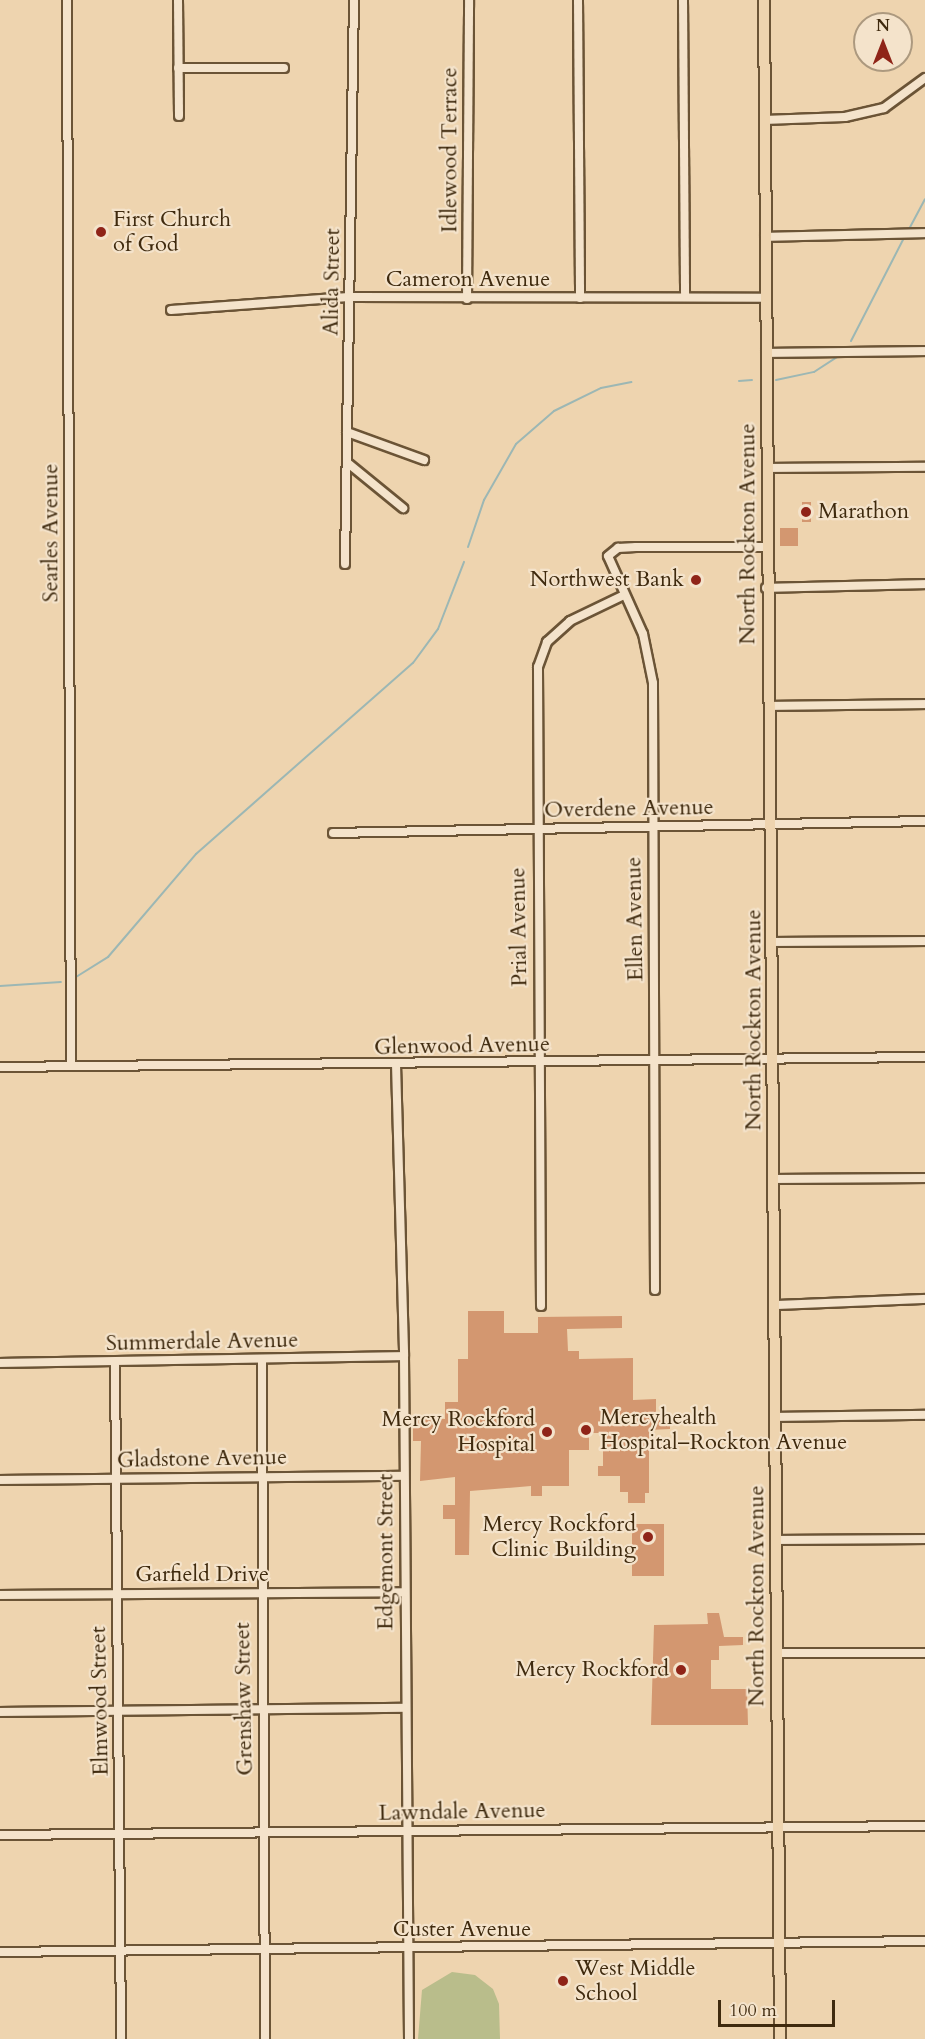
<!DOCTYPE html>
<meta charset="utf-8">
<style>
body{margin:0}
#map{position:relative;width:925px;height:2039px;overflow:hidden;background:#eed4af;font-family:Cardo,serif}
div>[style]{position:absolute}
.green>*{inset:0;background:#b9bd8b}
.stream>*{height:2px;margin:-1px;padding:0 1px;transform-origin:1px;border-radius:1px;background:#9cb7b4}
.building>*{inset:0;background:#d39770;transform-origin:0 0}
.roads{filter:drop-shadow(2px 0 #6b5436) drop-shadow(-2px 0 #6b5436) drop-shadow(0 2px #6b5436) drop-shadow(0 -2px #6b5436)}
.minor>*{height:8px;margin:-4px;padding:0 4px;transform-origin:4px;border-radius:4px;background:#f4e3cb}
.major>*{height:10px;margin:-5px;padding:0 5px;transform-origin:5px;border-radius:5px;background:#eed4af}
.dots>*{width:16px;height:16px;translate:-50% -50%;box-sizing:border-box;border:3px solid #f4e3cb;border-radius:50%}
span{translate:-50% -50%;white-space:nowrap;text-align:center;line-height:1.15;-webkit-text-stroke:4.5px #f4e3cb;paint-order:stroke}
.street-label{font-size:22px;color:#3f2a0e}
.poi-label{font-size:22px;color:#3f2a0e}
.left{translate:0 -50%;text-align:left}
.right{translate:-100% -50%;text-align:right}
.north{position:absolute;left:853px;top:12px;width:60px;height:60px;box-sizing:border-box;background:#f4e3cb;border:2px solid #ac997f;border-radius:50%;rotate:0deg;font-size:16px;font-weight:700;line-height:24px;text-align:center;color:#3f2a0e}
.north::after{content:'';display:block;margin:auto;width:21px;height:27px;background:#8f2418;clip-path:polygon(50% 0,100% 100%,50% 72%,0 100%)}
.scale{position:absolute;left:718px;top:2000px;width:117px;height:27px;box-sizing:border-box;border:3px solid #3f2a0e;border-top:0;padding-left:8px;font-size:18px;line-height:21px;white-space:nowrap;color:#3f2a0e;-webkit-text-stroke:4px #f4e3cb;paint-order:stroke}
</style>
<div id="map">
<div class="green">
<div style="clip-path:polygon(452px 1972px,475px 1975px,493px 1989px,499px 2004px,500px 2039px,418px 2039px,422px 1990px)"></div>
</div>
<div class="stream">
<div style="left:908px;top:231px;width:36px;rotate:-62deg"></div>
<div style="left:851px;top:341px;width:118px;rotate:-62.8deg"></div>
<div style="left:776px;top:380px;width:39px;rotate:-12deg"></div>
<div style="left:814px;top:372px;width:30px;rotate:-33deg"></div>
<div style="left:739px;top:381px;width:13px;rotate:-4deg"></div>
<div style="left:468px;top:547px;width:50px;rotate:-71.2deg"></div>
<div style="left:484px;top:500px;width:64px;rotate:-60.3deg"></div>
<div style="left:516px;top:444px;width:50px;rotate:-41deg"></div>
<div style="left:554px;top:411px;width:52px;rotate:-26.1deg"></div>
<div style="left:601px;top:388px;width:31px;rotate:-11deg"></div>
<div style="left:76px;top:977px;width:38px;rotate:-32deg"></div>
<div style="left:108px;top:957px;width:135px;rotate:-49.5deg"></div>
<div style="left:196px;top:854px;width:289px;rotate:-41.4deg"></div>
<div style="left:413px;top:663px;width:42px;rotate:-53.7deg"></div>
<div style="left:438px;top:629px;width:72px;rotate:-68.8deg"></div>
<div style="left:0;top:986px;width:61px;rotate:-3.8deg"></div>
</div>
<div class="building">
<div style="left:802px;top:502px;width:9px;height:20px"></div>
<div style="left:780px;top:528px;width:18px;height:18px"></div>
<div style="clip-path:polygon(468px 1311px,504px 1311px,504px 1333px,538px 1333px,538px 1317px,622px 1316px,622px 1328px,567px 1329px,568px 1351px,579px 1351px,579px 1359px,633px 1358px,633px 1400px,656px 1399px,656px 1420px,670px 1420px,670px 1429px,649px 1430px,649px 1493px,645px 1493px,645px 1503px,628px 1503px,628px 1492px,620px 1492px,620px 1476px,598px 1476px,598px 1466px,603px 1466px,603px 1433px,589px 1433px,589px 1450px,569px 1450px,569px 1486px,542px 1486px,542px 1496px,531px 1496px,531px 1486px,470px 1491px,469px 1555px,455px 1555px,455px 1519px,443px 1519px,443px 1505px,455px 1505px,455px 1477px,420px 1481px,421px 1441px,413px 1441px,413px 1418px,445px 1419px,445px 1402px,458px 1402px,458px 1359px,468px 1359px)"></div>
<div style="left:632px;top:1524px;width:32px;height:52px"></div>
<div style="clip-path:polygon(707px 1613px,719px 1613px,724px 1637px,743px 1637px,743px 1645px,719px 1646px,719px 1660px,711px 1660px,711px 1689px,747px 1689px,748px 1725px,651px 1725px,654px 1625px,708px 1624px)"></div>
</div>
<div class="roads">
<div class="minor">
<div style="left:67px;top:0;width:1066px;rotate:89.79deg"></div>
<div style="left:178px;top:0;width:116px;rotate:89.5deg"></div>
<div style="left:578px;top:0;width:298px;rotate:89.6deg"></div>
<div style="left:683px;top:0;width:297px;rotate:89.6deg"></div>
<div style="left:178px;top:68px;width:106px"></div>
<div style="left:764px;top:120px;width:81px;rotate:-2.1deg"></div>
<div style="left:845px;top:117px;width:40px;rotate:-13deg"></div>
<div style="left:884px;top:108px;width:51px;rotate:-36.2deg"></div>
<div style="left:765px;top:237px;width:160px;rotate:-1.4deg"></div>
<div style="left:467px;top:299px;width:299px;rotate:-89.6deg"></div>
<div style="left:171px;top:310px;width:178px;rotate:-4.2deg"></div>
<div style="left:349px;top:297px;width:417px;rotate:0.1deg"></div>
<div style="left:766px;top:353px;width:159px;rotate:-0.7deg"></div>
<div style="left:347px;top:432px;width:82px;rotate:20deg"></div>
<div style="left:349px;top:464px;width:70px;rotate:39.2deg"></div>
<div style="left:767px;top:468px;width:158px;rotate:-0.4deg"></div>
<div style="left:345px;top:564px;width:564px;rotate:-89.09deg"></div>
<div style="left:766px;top:588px;width:159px;rotate:-1.4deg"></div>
<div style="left:769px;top:706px;width:156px;rotate:-0.7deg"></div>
<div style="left:333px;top:833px;width:592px;rotate:-1.16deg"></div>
<div style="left:774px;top:942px;width:151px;rotate:-0.4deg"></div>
<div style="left:396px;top:1064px;width:292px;rotate:88.4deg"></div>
<div style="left:404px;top:1356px;width:683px;rotate:89.58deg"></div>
<div style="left:0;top:1067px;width:925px;rotate:-0.62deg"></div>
<div style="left:775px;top:1179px;width:150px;rotate:-0.4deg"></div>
<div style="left:655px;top:1290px;width:607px;rotate:-90.19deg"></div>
<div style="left:653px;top:683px;width:50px;rotate:-101.5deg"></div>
<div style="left:643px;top:634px;width:85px;rotate:-114.2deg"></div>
<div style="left:608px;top:556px;width:13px;rotate:-39deg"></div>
<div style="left:618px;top:548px;width:18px;rotate:-3deg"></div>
<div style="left:636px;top:547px;width:130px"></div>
<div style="left:775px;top:1305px;width:150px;rotate:-2.3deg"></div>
<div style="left:541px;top:1306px;width:639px;rotate:-90.27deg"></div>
<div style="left:538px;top:667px;width:27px;rotate:-70deg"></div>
<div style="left:547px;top:642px;width:31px;rotate:-42deg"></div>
<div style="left:570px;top:621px;width:60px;rotate:-25.7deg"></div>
<div style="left:262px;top:1359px;width:680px;rotate:89.75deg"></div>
<div style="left:115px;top:1362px;width:677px;rotate:89.49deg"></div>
<div style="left:0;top:1363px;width:404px;rotate:-1deg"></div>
<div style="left:775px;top:1417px;width:150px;rotate:-0.8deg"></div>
<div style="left:0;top:1480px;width:404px;rotate:-0.6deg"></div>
<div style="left:776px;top:1540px;width:149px;rotate:-0.4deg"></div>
<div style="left:0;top:1595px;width:404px;rotate:-0.4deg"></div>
<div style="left:777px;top:1653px;width:148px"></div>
<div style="left:0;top:1712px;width:404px;rotate:-0.6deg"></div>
<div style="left:0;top:1835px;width:925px;rotate:-0.56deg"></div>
<div style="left:0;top:1952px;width:925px;rotate:-0.68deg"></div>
</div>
<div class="major">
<div style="left:764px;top:0;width:2039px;rotate:89.55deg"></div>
</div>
</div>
<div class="dots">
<div style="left:101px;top:232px;background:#8f2418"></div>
<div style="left:806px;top:512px;background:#8f2418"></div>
<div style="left:696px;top:580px;background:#8f2418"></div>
<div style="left:586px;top:1430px;background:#8f2418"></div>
<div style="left:547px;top:1432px;background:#8f2418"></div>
<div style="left:648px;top:1537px;background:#8f2418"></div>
<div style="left:681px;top:1670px;background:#8f2418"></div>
<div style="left:563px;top:1981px;background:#8f2418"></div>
</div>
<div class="street-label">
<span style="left:450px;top:150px;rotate:-90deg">Idlewood Terrace</span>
<span style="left:468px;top:280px">Cameron Avenue</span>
<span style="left:332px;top:282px;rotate:-89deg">Alida Street</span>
<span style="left:51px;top:533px;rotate:-90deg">Searles Avenue</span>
<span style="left:748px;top:534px;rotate:-90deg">North Rockton Avenue</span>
<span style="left:629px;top:809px;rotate:-1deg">Overdene Avenue</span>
<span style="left:635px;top:919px;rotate:-91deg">Ellen Avenue</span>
<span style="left:519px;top:927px;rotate:-91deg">Prial Avenue</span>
<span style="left:754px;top:1020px;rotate:-90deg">North Rockton Avenue</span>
<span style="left:462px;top:1046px;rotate:-1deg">Glenwood Avenue</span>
<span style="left:202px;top:1342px;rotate:-1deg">Summerdale Avenue</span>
<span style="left:202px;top:1459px;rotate:-1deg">Gladstone Avenue</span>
<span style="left:386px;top:1552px;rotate:-90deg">Edgemont Street</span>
<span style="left:202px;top:1575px">Garfield Drive</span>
<span style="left:757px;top:1596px;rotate:-90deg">North Rockton Avenue</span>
<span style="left:244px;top:1699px;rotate:-91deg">Grenshaw Street</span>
<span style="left:100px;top:1701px;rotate:-91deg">Elmwood Street</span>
<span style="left:462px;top:1812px;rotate:-1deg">Lawndale Avenue</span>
<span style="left:462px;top:1930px">Custer Avenue</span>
</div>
<div class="poi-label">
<span class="left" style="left:113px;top:232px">First Church<br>of God</span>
<span class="left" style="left:818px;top:512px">Marathon</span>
<span class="right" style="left:684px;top:580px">Northwest Bank</span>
<span class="left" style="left:600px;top:1430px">Mercyhealth<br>Hospital–Rockton Avenue</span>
<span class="right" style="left:535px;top:1432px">Mercy Rockford<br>Hospital</span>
<span class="right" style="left:636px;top:1537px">Mercy Rockford<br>Clinic Building</span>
<span class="right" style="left:669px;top:1670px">Mercy Rockford</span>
<span class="left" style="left:575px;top:1981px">West Middle<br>School</span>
</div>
<div class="north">N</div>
<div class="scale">100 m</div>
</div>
